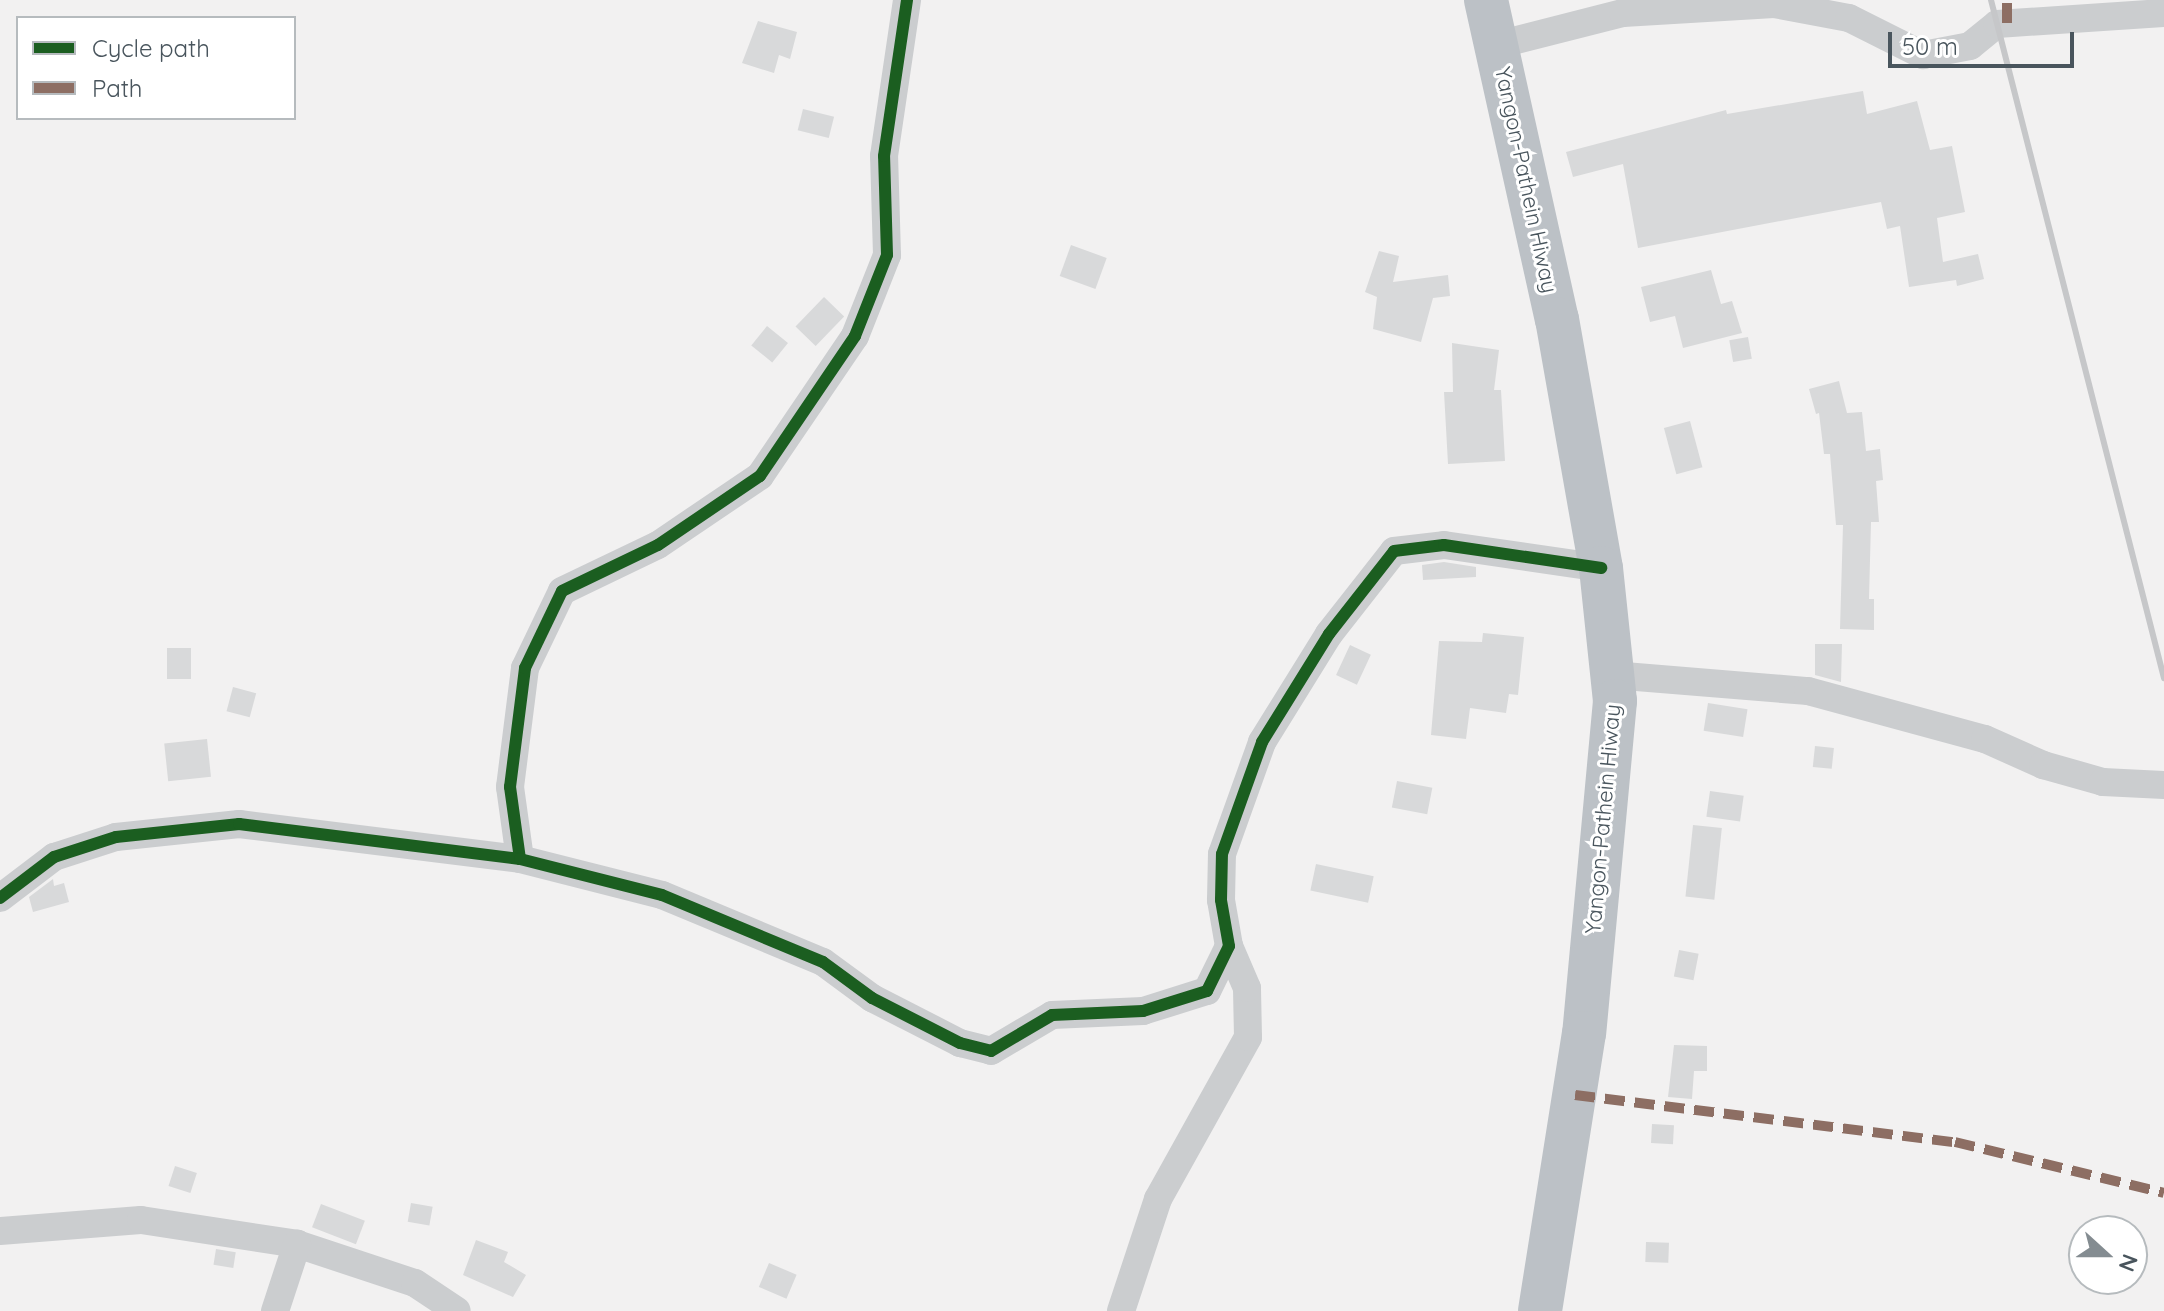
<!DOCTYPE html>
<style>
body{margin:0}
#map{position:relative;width:2164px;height:1311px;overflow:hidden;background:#f2f1f1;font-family:Quicksand,sans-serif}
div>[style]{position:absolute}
.building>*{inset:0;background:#d8d9da;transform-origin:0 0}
.street>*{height:28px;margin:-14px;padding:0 14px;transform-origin:14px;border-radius:14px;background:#cbcdcf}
.highway>*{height:44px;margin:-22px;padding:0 22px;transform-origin:22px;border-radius:22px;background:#bcc1c6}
.rail>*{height:6px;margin:-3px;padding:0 3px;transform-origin:3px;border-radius:3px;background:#c6c7c9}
.quiet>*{height:10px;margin-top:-5px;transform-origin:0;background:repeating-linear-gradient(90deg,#8d6e63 0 20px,transparent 0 30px)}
.cycleway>*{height:12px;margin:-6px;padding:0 6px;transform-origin:6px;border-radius:6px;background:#1b5e20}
span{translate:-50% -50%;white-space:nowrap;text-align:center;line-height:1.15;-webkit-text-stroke:6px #fff;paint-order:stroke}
.street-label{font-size:22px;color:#49555d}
.legend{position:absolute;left:16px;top:16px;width:280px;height:104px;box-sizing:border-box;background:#fff;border:2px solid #b6bbbe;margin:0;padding:10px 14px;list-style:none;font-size:24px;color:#49555d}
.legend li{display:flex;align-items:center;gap:16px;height:40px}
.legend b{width:40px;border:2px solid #b6bbbe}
.north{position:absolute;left:2068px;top:1215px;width:80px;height:80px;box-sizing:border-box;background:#fff;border:2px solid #b6bbbe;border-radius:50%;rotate:111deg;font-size:22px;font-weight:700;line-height:32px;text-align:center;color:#49555d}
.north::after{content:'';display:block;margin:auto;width:28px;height:36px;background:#848c91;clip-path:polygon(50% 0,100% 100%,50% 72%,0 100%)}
.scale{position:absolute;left:1888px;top:32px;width:186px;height:36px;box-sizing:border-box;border:4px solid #49555d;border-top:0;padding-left:10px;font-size:24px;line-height:28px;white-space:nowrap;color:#49555d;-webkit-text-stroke:6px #fff;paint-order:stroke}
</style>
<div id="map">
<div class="building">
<div style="clip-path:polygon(758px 21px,797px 32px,790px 59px,779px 55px,774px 73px,742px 63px)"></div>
<div style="clip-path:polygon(1863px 91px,1867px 114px,1917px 101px,1930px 150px,1952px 146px,1965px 212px,1937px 218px,1943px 262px,1978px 254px,1984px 279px,1957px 286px,1956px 280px,1909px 287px,1900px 226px,1887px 229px,1881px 202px,1638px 248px,1623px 164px,1573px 177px,1566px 152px,1726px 110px,1727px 114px)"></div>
<div style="left:803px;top:109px;width:32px;height:22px;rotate:14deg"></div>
<div style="left:1071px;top:245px;width:38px;height:33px;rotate:20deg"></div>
<div style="clip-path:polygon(1379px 251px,1399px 256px,1393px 282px,1448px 275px,1450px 296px,1433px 298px,1421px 342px,1373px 329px,1377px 297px,1365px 292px)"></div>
<div style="clip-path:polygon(1711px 270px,1721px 304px,1732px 301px,1742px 333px,1683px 348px,1675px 316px,1650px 322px,1641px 287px)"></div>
<div style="left:824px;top:297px;width:28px;height:41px;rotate:44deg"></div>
<div style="left:767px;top:326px;width:27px;height:25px;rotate:39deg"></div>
<div style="left:1748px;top:337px;width:22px;height:19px;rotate:80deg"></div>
<div style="clip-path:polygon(1452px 343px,1499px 350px,1494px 390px,1501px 390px,1505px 461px,1448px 464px,1444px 392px,1453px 392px)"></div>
<div style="clip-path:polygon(1839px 381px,1847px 413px,1862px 412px,1866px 451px,1880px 449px,1883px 480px,1876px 481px,1879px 522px,1871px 522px,1869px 599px,1874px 599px,1874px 630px,1840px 629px,1843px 525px,1836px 525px,1830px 454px,1824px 454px,1819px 413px,1816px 414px,1809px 389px)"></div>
<div style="left:1690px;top:421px;width:48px;height:27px;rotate:75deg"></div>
<div style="clip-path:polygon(1444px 562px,1476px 567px,1476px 577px,1423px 580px,1422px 565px)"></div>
<div style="clip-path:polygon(1483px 633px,1524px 637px,1518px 695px,1509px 694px,1506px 713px,1470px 708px,1466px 739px,1431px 735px,1439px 641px,1482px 642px)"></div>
<div style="clip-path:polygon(1815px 644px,1842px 644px,1841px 682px,1815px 675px)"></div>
<div style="left:1350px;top:645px;width:23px;height:33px;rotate:25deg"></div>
<div style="left:167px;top:648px;width:24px;height:31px"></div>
<div style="left:233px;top:687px;width:24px;height:25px;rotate:15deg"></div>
<div style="left:1708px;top:703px;width:40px;height:28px;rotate:9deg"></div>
<div style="left:207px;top:739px;width:38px;height:43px;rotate:84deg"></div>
<div style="left:1815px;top:746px;width:19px;height:21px;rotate:6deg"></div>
<div style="left:1397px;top:781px;width:36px;height:27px;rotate:11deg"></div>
<div style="left:1710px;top:791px;width:34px;height:26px;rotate:8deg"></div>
<div style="left:1693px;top:825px;width:29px;height:72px;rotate:6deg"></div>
<div style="left:1316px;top:864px;width:59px;height:27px;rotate:12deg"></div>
<div style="clip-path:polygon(53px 879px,54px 886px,64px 883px,69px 902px,33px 912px,29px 897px)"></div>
<div style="left:1679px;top:950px;width:20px;height:27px;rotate:11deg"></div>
<div style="clip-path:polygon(1674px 1045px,1707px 1046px,1707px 1071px,1694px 1071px,1692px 1099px,1668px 1097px)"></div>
<div style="left:1652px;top:1124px;width:22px;height:19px;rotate:3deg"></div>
<div style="left:175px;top:1166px;width:23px;height:21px;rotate:18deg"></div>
<div style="left:411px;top:1203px;width:22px;height:19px;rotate:10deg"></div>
<div style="left:321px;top:1204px;width:47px;height:25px;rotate:21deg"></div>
<div style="clip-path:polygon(476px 1240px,508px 1252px,504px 1262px,526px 1275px,513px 1297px,463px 1275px)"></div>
<div style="left:1646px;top:1242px;width:23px;height:20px;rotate:2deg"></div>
<div style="left:216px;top:1249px;width:20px;height:16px;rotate:9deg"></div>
<div style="left:769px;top:1263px;width:30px;height:26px;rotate:23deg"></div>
</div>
<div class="street">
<div style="left:1497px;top:45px;width:130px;rotate:-14.3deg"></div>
<div style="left:1623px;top:13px;width:151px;rotate:-3.4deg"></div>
<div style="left:1774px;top:4px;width:76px;rotate:10.6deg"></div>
<div style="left:1849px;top:18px;width:83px;rotate:26.6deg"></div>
<div style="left:1923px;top:55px;width:48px;rotate:-10.8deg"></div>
<div style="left:1970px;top:46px;width:35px;rotate:-39deg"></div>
<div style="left:1997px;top:24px;width:167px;rotate:-3.8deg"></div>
<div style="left:1612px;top:675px;width:197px;rotate:4.7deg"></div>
<div style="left:1808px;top:691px;width:183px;rotate:15.2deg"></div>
<div style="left:1985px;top:739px;width:64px;rotate:24.1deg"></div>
<div style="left:2043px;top:765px;width:62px;rotate:15.8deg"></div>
<div style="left:2103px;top:782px;width:61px;rotate:2.8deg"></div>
<div style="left:520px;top:859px;width:73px;rotate:-97.9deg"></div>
<div style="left:510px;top:787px;width:120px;rotate:-82.8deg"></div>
<div style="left:525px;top:668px;width:85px;rotate:-64.3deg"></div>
<div style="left:562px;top:591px;width:106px;rotate:-25.6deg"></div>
<div style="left:658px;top:545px;width:123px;rotate:-34.1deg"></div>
<div style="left:760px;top:476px;width:169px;rotate:-55.8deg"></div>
<div style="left:855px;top:336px;width:87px;rotate:-68.4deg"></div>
<div style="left:887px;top:255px;width:99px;rotate:-91.7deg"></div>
<div style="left:884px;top:156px;width:158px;rotate:-81.6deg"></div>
<div style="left:0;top:898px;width:68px;rotate:-37.2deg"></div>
<div style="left:54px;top:857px;width:65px;rotate:-17.9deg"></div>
<div style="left:116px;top:837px;width:124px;rotate:-6deg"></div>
<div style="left:239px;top:824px;width:283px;rotate:7.1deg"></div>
<div style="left:520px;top:859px;width:146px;rotate:14.2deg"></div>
<div style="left:662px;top:895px;width:174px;rotate:22.6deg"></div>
<div style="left:823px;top:962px;width:61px;rotate:36.3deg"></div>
<div style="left:872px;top:998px;width:99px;rotate:27.1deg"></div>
<div style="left:960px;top:1043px;width:32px;rotate:14deg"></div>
<div style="left:991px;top:1051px;width:71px;rotate:-30.5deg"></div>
<div style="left:1052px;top:1015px;width:91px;rotate:-2.5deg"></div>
<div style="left:1143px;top:1011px;width:67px;rotate:-17.4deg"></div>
<div style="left:1207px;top:991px;width:50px;rotate:-63.9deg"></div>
<div style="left:1229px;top:946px;width:47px;rotate:-99.9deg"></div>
<div style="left:1221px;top:900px;width:46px;rotate:-88.8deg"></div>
<div style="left:1222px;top:854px;width:119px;rotate:-70.3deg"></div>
<div style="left:1262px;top:742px;width:127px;rotate:-58.2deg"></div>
<div style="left:1329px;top:634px;width:105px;rotate:-51.9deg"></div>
<div style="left:1394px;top:551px;width:50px;rotate:-6.8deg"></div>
<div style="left:1444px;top:545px;width:159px;rotate:8.3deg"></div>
<div style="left:0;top:1231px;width:141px;rotate:-4.5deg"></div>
<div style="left:141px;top:1220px;width:158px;rotate:8.7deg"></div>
<div style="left:297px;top:1244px;width:124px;rotate:18.3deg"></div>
<div style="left:415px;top:1283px;width:50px;rotate:33.7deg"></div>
<div style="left:275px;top:1311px;width:71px;rotate:-71.8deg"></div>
<div style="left:1121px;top:1311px;width:118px;rotate:-71.7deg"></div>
<div style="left:1158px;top:1199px;width:185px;rotate:-60.9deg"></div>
<div style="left:1248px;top:1037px;width:49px;rotate:-91.2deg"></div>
<div style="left:1247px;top:988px;width:46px;rotate:-113.2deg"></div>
</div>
<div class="highway">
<div style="left:1486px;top:0;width:327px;rotate:77.5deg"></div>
<div style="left:1557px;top:319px;width:253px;rotate:80deg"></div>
<div style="left:1601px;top:568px;width:134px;rotate:84deg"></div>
<div style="left:1615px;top:701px;width:333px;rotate:95.3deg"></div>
<div style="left:1584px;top:1033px;width:281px;rotate:99deg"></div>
</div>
<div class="rail">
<div style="left:1991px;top:0;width:700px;rotate:75.69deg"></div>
</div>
<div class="quiet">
<div style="left:2007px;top:23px;width:23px;rotate:-90deg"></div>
<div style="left:1575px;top:1095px;width:383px;rotate:7.1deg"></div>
<div style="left:1955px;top:1142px;width:215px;rotate:13.7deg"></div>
</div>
<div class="cycleway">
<div style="left:520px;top:859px;width:73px;rotate:-97.9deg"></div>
<div style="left:510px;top:787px;width:120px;rotate:-82.8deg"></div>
<div style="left:525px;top:668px;width:85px;rotate:-64.3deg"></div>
<div style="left:562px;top:591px;width:106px;rotate:-25.6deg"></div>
<div style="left:658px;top:545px;width:123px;rotate:-34.1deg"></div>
<div style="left:760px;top:476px;width:169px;rotate:-55.8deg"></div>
<div style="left:855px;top:336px;width:87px;rotate:-68.4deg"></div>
<div style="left:887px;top:255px;width:99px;rotate:-91.7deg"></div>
<div style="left:884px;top:156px;width:158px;rotate:-81.6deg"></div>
<div style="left:0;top:898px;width:68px;rotate:-37.2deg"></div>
<div style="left:54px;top:857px;width:65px;rotate:-17.9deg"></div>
<div style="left:116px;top:837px;width:124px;rotate:-6deg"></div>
<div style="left:239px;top:824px;width:283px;rotate:7.1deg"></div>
<div style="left:520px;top:859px;width:146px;rotate:14.2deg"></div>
<div style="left:662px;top:895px;width:174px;rotate:22.6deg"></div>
<div style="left:823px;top:962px;width:61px;rotate:36.3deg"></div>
<div style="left:872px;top:998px;width:99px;rotate:27.1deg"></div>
<div style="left:960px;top:1043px;width:32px;rotate:14deg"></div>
<div style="left:991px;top:1051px;width:71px;rotate:-30.5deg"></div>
<div style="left:1052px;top:1015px;width:91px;rotate:-2.5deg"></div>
<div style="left:1143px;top:1011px;width:67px;rotate:-17.4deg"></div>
<div style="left:1207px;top:991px;width:50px;rotate:-63.9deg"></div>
<div style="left:1229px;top:946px;width:47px;rotate:-99.9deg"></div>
<div style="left:1221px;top:900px;width:46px;rotate:-88.8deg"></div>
<div style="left:1222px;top:854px;width:119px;rotate:-70.3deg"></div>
<div style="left:1262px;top:742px;width:127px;rotate:-58.2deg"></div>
<div style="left:1329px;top:634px;width:105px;rotate:-51.9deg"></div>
<div style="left:1394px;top:551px;width:50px;rotate:-6.8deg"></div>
<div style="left:1444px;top:545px;width:159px;rotate:8.3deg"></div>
</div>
<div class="street-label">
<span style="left:1526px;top:180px;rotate:78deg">Yangon-Pathein Hiway</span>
<span style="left:1603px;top:819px;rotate:-85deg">Yangon-Pathein Hiway</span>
</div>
<ul class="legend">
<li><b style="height:10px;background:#1b5e20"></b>Cycle path</li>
<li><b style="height:10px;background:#8d6e63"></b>Path</li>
</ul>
<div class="north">N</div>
<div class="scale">50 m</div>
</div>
